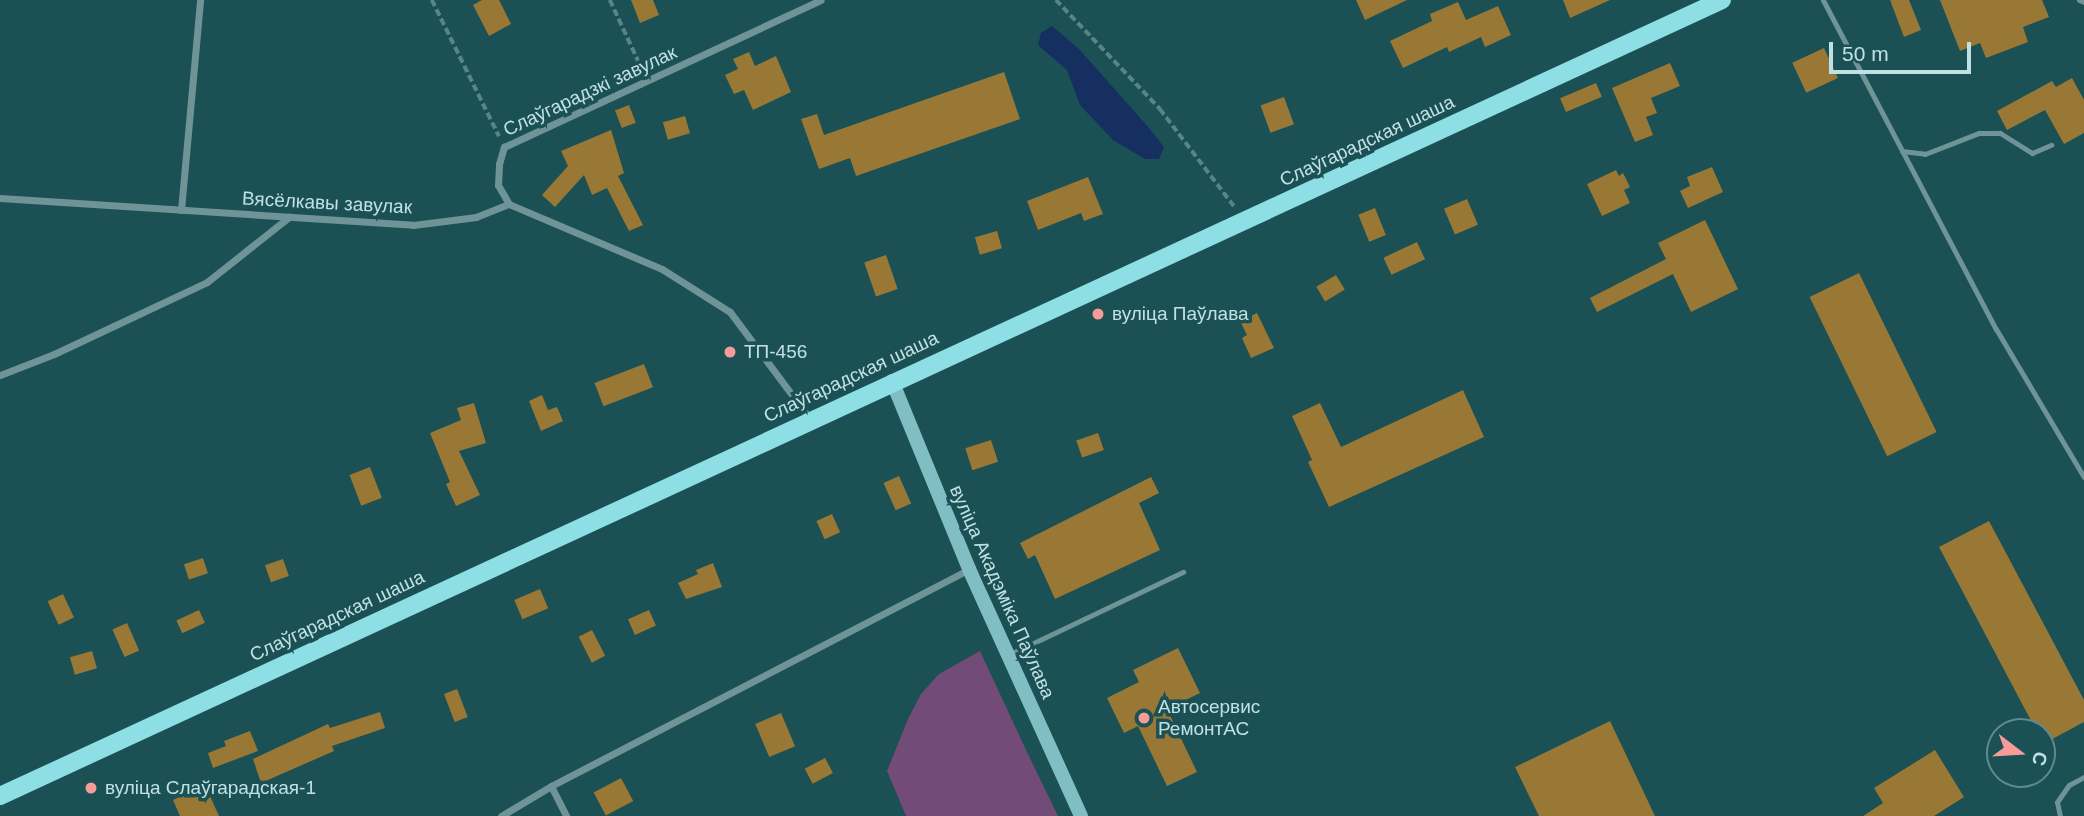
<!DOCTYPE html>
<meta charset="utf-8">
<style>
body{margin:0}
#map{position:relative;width:2084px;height:816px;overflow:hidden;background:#1b5054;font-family:Arial,sans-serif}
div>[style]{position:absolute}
.green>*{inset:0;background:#734b79}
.water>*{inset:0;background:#162f61}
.building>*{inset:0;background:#997836;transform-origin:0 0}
.path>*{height:3.5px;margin-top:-1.75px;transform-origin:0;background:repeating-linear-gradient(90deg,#578488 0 7px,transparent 0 10.5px)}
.service>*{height:5px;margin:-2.5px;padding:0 2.5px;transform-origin:2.5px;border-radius:2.5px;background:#6e9497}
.minor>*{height:7px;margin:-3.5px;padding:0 3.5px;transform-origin:3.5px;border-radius:3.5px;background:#6e9497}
.secondary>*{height:14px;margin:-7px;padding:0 7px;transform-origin:7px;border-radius:7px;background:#80bec3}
.primary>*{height:18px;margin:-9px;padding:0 9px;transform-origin:9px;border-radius:9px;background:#8ddee5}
.dots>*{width:19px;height:19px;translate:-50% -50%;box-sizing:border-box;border:4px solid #1b5054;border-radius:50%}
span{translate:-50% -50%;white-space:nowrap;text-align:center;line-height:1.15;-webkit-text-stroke:7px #1b5054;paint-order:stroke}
.street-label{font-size:19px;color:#c0e1e4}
.poi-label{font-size:19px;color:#c0e1e4}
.left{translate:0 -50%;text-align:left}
.north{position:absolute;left:1986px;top:718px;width:70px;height:70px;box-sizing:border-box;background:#1b5054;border:2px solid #5d8a8e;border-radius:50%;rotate:107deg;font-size:19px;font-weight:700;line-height:28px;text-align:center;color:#c0e1e4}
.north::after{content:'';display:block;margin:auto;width:24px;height:32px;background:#f59b98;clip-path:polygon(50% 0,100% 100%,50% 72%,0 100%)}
.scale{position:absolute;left:1829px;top:42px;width:142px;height:32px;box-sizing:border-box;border:4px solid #c0e1e4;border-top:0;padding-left:9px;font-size:21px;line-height:24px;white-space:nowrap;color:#c0e1e4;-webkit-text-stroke:5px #1b5054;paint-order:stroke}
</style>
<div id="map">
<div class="green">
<div style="clip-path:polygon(980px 651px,1026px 750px,1058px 816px,906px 816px,887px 771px,908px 719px,921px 694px,939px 674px)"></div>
</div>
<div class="water">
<div style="clip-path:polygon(1052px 26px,1079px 49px,1149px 128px,1164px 147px,1159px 159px,1145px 159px,1113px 140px,1080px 105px,1067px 70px,1038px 45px,1041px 33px)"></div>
</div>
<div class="building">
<div style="clip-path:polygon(482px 0,499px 0,511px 24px,489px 36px,473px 5px)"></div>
<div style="clip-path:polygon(631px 0,653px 0,659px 15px,640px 23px)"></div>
<div style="clip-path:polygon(1356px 0,1407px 0,1365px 20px)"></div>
<div style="clip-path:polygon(1563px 0,1610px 0,1570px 18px)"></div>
<div style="clip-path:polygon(1890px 0,1909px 0,1921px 30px,1904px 37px)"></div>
<div style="clip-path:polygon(1940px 0,2042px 0,2049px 17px,2023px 27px,2028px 42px,1986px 58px,1980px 43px,1960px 51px)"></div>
<div style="clip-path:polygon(1458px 2px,1466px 20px,1498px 6px,1511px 35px,1485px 47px,1481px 37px,1449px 52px,1447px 47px,1403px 68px,1390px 41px,1432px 21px,1430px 14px)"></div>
<div style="left:1824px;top:48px;width:33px;height:35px;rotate:65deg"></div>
<div style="clip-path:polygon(749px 52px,755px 66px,776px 56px,791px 92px,753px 110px,744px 90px,734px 94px,725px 75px,738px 69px,733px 59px)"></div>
<div style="clip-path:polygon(1670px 63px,1680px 86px,1651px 98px,1657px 113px,1646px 117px,1653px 135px,1635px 142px,1612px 88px)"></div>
<div style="clip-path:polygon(1004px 72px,1020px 119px,856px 176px,850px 158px,819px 169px,801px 119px,817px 114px,824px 135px)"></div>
<div style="clip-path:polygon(2072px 78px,2084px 100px,2084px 133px,2064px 144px,2045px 110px,2007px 130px,1997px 111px,2052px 81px,2056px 87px)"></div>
<div style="left:1596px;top:83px;width:15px;height:39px;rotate:67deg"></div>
<div style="left:1284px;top:97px;width:29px;height:25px;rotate:70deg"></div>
<div style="left:629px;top:105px;width:19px;height:15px;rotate:69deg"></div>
<div style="left:685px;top:116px;width:18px;height:23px;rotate:74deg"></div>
<div style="clip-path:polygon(611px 130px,624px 173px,618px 176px,643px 225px,629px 231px,607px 188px,592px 195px,584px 175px,555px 207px,542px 195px,568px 166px,561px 151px)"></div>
<div style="clip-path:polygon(1712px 167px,1723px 192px,1688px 208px,1680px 191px,1690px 186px,1687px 177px)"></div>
<div style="clip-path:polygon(1616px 170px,1619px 176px,1623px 173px,1630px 187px,1624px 190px,1630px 203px,1602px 216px,1587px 184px)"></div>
<div style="clip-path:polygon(1088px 177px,1103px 214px,1084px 221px,1081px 213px,1038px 230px,1027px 201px)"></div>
<div style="left:1467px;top:199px;width:28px;height:25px;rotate:67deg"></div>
<div style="left:1375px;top:208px;width:29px;height:18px;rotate:68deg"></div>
<div style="clip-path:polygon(1705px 220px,1738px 289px,1691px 312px,1673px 274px,1597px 312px,1590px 298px,1666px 259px,1658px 243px)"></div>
<div style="left:997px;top:231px;width:18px;height:23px;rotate:74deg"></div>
<div style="left:1417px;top:242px;width:19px;height:37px;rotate:65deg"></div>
<div style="left:886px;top:255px;width:36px;height:23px;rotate:71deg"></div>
<div style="left:1859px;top:273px;width:177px;height:55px;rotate:64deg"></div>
<div style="left:1336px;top:275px;width:17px;height:23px;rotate:59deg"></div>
<div style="clip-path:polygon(1257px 313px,1274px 348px,1251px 358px,1242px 338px,1247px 335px,1240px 321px)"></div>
<div style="left:644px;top:364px;width:25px;height:53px;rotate:69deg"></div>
<div style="clip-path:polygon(1463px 390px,1484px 437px,1329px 507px,1308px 462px,1312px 460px,1292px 416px,1320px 403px,1341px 447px)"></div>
<div style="clip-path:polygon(542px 395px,548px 410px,557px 407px,563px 421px,541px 431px,529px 401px)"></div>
<div style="clip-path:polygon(474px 403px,486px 443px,459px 451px,480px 495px,456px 506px,446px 484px,450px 482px,430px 433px,461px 420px,457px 408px)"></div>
<div style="left:1098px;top:433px;width:18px;height:23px;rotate:71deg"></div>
<div style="left:991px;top:440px;width:23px;height:27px;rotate:72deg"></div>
<div style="left:370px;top:467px;width:33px;height:22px;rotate:69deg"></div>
<div style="left:899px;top:476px;width:30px;height:17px;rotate:66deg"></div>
<div style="clip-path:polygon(1151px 477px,1159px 493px,1139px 503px,1160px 550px,1055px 599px,1035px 555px,1028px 559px,1020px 543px)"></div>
<div style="left:832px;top:514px;width:20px;height:17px;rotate:66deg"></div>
<div style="clip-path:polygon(1989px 521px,2084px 700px,2084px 722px,2043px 744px,2042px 732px,2037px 732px,1939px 547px)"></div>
<div style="left:203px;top:558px;width:16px;height:20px;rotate:72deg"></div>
<div style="left:283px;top:559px;width:18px;height:19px;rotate:71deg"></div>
<div style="clip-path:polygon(713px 563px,722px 587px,686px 599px,678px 583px,698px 574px,696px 570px)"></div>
<div style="left:540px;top:589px;width:21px;height:28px;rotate:67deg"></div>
<div style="left:63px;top:594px;width:26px;height:17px;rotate:65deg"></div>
<div style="left:199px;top:610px;width:14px;height:25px;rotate:65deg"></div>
<div style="left:649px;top:610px;width:17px;height:23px;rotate:66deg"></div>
<div style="left:127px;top:623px;width:30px;height:16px;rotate:66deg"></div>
<div style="left:592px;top:630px;width:29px;height:15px;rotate:63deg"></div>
<div style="clip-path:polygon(1178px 648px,1200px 693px,1167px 709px,1197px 772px,1167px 786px,1138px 726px,1124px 733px,1107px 698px,1139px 682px,1133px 670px)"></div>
<div style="left:92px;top:651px;width:18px;height:23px;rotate:74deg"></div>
<div style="left:457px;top:689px;width:30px;height:14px;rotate:69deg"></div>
<div style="clip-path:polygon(380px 712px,385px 728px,332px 746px,334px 751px,261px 783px,253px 759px,328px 724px,330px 728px)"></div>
<div style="left:781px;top:713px;width:36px;height:28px;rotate:67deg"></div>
<div style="clip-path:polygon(1610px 721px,1655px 816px,1539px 816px,1515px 767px)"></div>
<div style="clip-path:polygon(250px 731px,258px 751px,213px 768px,208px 753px,226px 746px,224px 741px)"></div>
<div style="clip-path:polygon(1935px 750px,1964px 797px,1934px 816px,1863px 816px,1883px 803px,1874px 788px)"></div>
<div style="left:825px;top:758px;width:17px;height:23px;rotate:62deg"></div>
<div style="left:621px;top:778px;width:26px;height:31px;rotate:62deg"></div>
<div style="clip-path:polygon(205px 785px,219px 816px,180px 816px,173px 800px)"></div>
</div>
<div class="path">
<div style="left:432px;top:0;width:152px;rotate:63.8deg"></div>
<div style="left:610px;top:0;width:76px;rotate:65.1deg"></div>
<div style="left:1056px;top:0;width:151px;rotate:46.3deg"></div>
<div style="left:1160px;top:109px;width:122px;rotate:52.7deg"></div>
</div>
<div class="service">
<div style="left:1823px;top:0;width:372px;rotate:62.3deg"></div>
<div style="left:1996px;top:329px;width:172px;rotate:59.3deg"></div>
<div style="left:2079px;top:0;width:5px;rotate:22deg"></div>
<div style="left:1902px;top:151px;width:23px;rotate:7deg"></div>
<div style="left:1925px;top:154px;width:58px;rotate:-21.3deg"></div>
<div style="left:1979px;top:133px;width:21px"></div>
<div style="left:2000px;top:133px;width:38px;rotate:32deg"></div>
<div style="left:2032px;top:153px;width:21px;rotate:-23deg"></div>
<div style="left:1008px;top:655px;width:194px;rotate:-25.4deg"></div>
<div style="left:2060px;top:816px;width:14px;rotate:-102deg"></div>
<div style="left:2057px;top:802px;width:21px;rotate:-55deg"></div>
<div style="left:2069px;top:785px;width:17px;rotate:-28deg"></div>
</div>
<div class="minor">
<div style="left:0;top:198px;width:414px;rotate:3.7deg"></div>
<div style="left:413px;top:225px;width:64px;rotate:-7.2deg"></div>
<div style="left:476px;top:217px;width:35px;rotate:-22deg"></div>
<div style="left:181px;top:210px;width:211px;rotate:-84.8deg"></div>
<div style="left:0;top:375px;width:58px;rotate:-21.3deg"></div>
<div style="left:54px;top:354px;width:169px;rotate:-25.2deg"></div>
<div style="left:207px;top:282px;width:105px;rotate:-38.4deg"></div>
<div style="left:810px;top:419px;width:134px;rotate:-126.8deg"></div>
<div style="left:730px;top:312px;width:80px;rotate:-147.7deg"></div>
<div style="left:662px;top:269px;width:166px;rotate:-157deg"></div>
<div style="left:509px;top:204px;width:22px;rotate:-120deg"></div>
<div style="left:498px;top:185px;width:21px;rotate:-87deg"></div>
<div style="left:499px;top:164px;width:18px;rotate:-74deg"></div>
<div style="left:504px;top:147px;width:349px;rotate:-24.9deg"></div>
<div style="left:551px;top:786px;width:34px;rotate:63deg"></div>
<div style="left:501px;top:816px;width:58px;rotate:-31deg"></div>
<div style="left:551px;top:786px;width:471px;rotate:-27.4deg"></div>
</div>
<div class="secondary">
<div style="left:892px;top:381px;width:203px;rotate:67.7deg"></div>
<div style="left:969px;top:569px;width:271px;rotate:65.6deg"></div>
</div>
<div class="primary">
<div style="left:0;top:796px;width:1897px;rotate:-24.81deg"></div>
</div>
<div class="dots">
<div style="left:1098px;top:314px;background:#f59b98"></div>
<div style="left:730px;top:352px;background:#f59b98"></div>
<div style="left:1144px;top:718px;background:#f59b98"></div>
<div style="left:91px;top:788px;background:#f59b98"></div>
</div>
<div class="street-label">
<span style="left:590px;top:91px;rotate:-25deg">Слаўгарадзкі завулак</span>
<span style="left:1367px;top:141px;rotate:-25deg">Слаўгарадская шаша</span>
<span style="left:327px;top:203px;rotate:3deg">Вясёлкавы завулак</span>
<span style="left:851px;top:377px;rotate:-25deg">Слаўгарадская шаша</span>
<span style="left:1002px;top:592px;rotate:66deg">вуліца Акадэміка Паўлава</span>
<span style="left:337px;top:616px;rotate:-25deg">Слаўгарадская шаша</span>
</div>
<div class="poi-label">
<span class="left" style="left:1112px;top:314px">вуліца Паўлава</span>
<span class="left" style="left:744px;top:352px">ТП-456</span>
<span class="left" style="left:1158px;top:718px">Автосервис<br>РемонтАС</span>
<span class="left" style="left:105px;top:788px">вуліца Слаўгарадская-1</span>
</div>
<div class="north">С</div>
<div class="scale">50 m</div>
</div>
